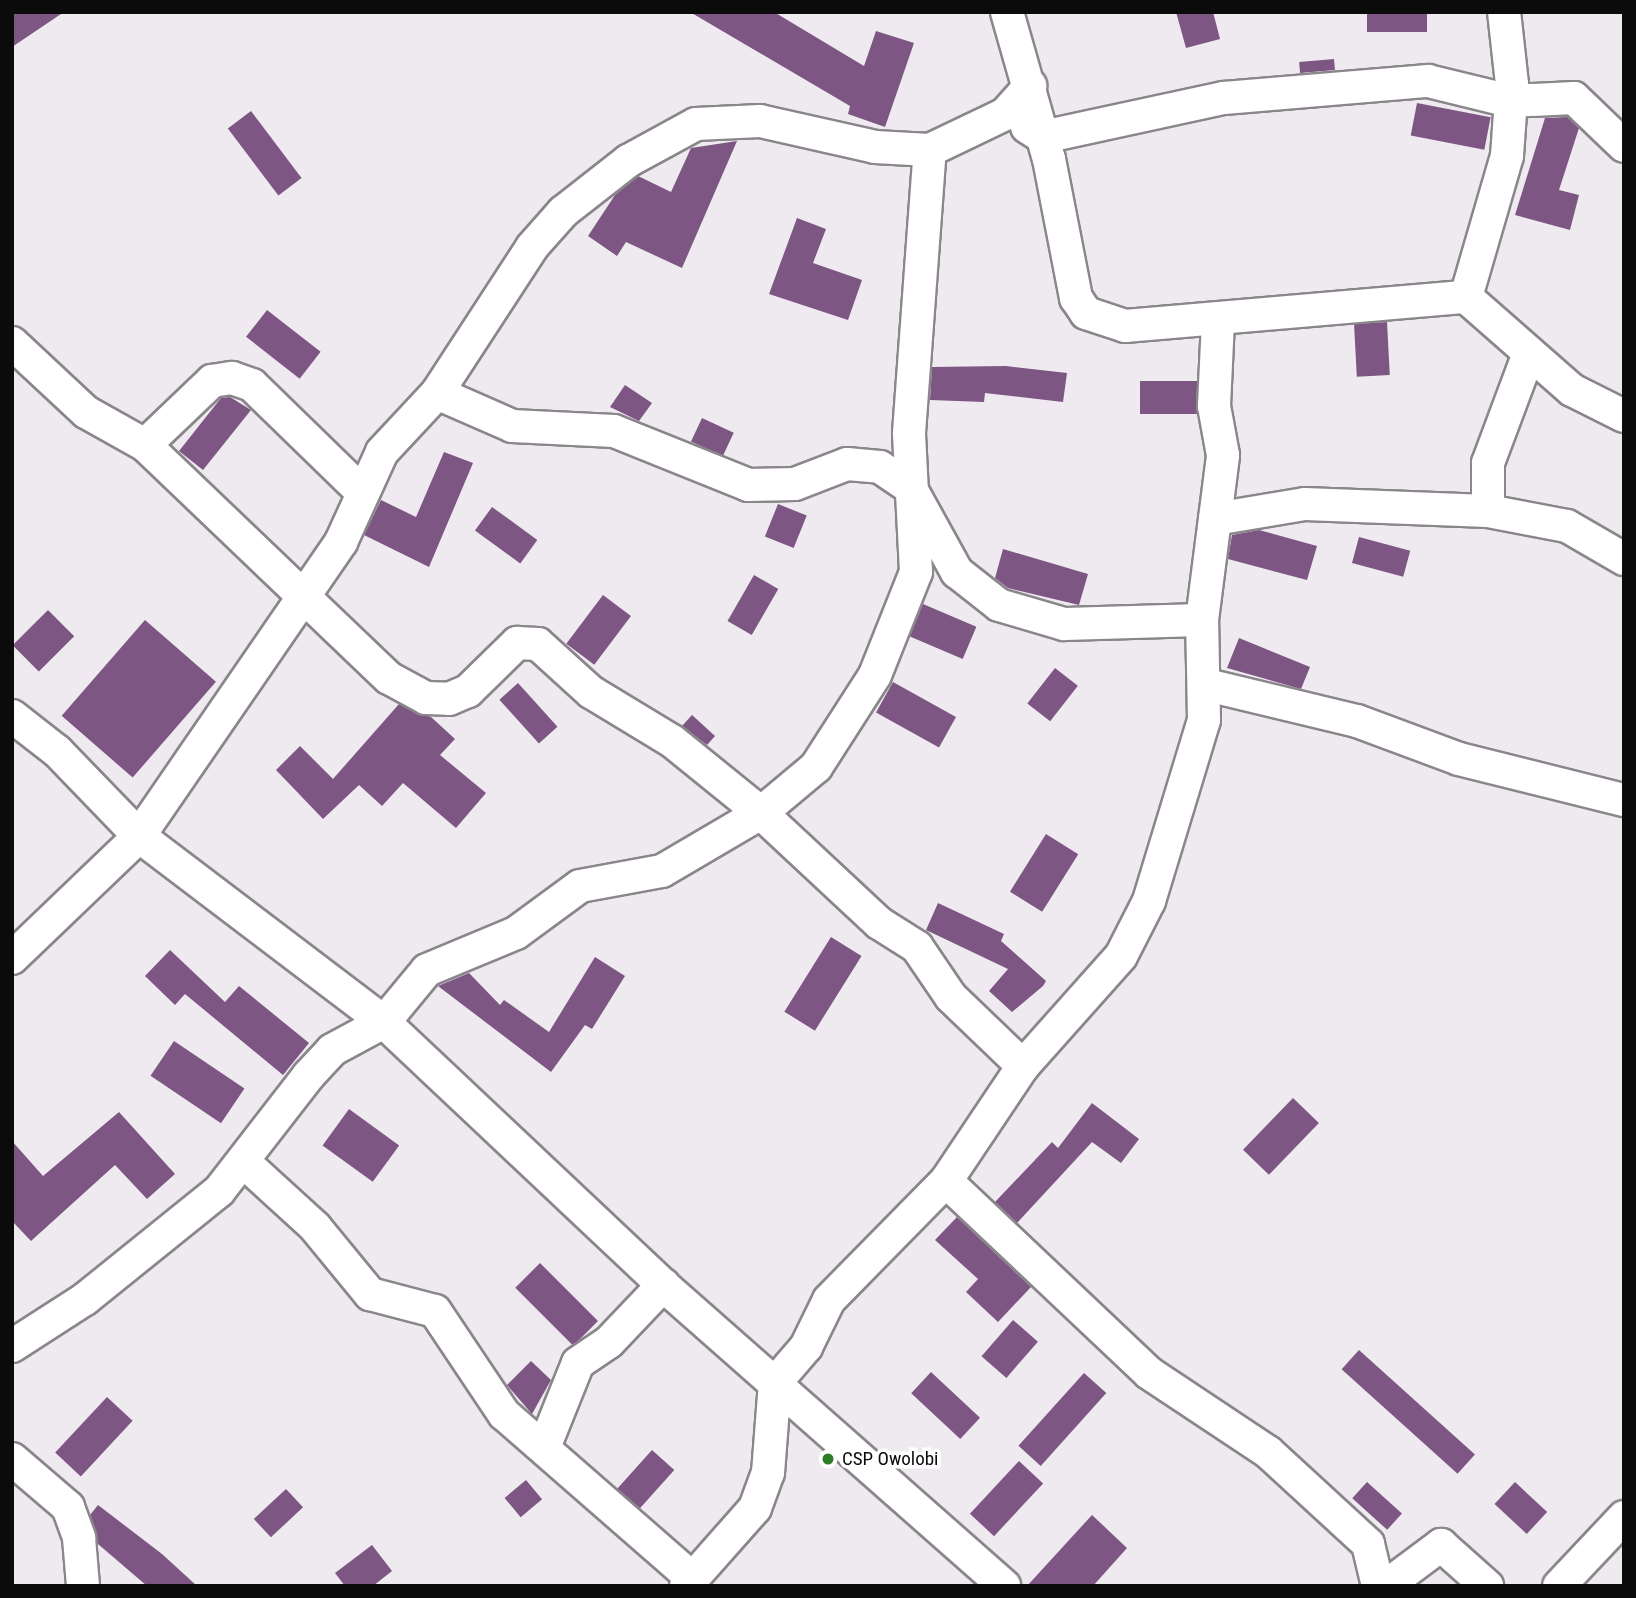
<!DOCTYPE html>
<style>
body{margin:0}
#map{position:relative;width:1636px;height:1598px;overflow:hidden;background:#efeaf0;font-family:"Roboto Condensed",sans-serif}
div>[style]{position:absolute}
.building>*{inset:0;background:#7d5683;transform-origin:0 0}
.roads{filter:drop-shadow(2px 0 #8a868b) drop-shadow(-2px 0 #8a868b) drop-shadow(0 2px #8a868b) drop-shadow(0 -2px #8a868b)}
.minor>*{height:32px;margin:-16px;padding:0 16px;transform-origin:16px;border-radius:16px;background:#fff}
.dots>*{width:19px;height:19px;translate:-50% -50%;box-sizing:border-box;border:4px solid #fff;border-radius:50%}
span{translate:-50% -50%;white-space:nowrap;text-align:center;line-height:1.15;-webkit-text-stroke:7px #fff;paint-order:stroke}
.poi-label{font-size:19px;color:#0c0b0c}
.left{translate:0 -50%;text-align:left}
.frame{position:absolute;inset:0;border:14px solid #0c0b0c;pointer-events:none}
</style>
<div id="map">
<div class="building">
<div style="clip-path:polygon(12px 12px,64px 12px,12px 47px)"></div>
<div style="clip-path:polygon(690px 12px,774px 12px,864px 66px,876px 31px,914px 43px,885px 127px,848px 114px,850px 106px)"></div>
<div style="clip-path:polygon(1176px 12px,1213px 12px,1220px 39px,1186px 48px)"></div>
<div style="left:1367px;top:12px;width:60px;height:20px"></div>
<div style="left:1334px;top:59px;width:11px;height:35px;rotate:85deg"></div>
<div style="left:1417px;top:103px;width:75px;height:33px;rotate:11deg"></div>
<div style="left:251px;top:111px;width:84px;height:29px;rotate:53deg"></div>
<div style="clip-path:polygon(1567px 117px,1579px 128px,1559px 190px,1579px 195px,1570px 230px,1515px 215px,1545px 118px)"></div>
<div style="clip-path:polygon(737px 141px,682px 268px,626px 242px,617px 256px,588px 236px,615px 195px,638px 176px,671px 192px,691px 148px)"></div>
<div style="clip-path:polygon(797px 218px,826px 229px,813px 263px,862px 280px,848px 320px,769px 294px)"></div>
<div style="left:267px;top:310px;width:68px;height:34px;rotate:38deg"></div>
<div style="left:1387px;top:322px;width:53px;height:33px;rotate:87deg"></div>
<div style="clip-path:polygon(1006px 366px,1067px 373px,1063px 402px,985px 393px,984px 402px,930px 400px,932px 367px)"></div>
<div style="left:1197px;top:381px;width:33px;height:57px;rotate:90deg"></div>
<div style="clip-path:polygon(625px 385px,652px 403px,639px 421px,610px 407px)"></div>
<div style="clip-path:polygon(230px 397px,251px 410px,203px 470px,179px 451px,221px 398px)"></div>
<div style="left:702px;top:418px;width:35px;height:26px;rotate:25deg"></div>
<div style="clip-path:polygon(444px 452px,473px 463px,429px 567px,364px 535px,381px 500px,416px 517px)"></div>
<div style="left:778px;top:504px;width:31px;height:35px;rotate:22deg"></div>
<div style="left:492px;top:507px;width:56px;height:29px;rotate:36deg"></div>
<div style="clip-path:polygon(1259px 530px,1317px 546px,1307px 580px,1228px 559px,1232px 535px)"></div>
<div style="left:1359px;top:537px;width:53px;height:27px;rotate:15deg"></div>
<div style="clip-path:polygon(1003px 549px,1088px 574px,1079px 605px,1008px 588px,995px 578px)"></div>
<div style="left:754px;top:575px;width:28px;height:53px;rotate:30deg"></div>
<div style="left:603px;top:595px;width:35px;height:61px;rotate:37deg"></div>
<div style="left:923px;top:604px;width:58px;height:35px;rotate:23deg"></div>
<div style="left:48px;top:610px;width:37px;height:50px;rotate:45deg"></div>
<div style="left:145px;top:620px;width:94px;height:127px;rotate:41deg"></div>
<div style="clip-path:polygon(1239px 638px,1310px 667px,1301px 689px,1227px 668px)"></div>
<div style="left:1055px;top:668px;width:29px;height:45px;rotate:38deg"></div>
<div style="left:893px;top:682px;width:72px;height:35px;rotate:29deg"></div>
<div style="left:518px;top:683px;width:59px;height:25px;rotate:48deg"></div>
<div style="clip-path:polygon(399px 704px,431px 717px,455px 739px,440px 755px,486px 793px,456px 828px,403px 783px,382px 806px,359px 785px,323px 819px,276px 770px,300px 746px,333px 779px)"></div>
<div style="clip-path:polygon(692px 715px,715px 736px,707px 745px,682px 726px)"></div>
<div style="left:1046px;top:834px;width:38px;height:68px;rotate:32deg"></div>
<div style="clip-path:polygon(938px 903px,1004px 934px,1001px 941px,1046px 981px,1043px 986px,1012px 1012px,989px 991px,1008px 969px,926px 930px)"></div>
<div style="left:831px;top:937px;width:36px;height:88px;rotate:32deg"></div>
<div style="clip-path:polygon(170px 950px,225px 1002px,239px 986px,309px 1043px,283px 1075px,185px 994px,175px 1005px,145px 976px)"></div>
<div style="clip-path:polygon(595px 957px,625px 976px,592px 1029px,585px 1025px,551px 1072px,438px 986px,469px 973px,500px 1005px,504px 1000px,549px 1032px)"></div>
<div style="left:174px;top:1041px;width:85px;height:42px;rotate:34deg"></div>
<div style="left:1293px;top:1098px;width:36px;height:72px;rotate:44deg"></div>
<div style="clip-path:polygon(1092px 1103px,1139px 1139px,1121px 1163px,1092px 1142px,1017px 1223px,995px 1202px,1052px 1142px,1058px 1148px)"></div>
<div style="left:349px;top:1109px;width:62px;height:45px;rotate:36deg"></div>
<div style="clip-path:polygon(119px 1112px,175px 1174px,147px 1199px,115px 1165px,31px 1241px,12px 1221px,12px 1141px,43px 1176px)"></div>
<div style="clip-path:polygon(957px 1217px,1031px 1287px,998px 1322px,966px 1292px,978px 1279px,935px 1240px)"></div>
<div style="left:540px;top:1263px;width:82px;height:35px;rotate:45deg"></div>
<div style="left:1013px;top:1320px;width:33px;height:48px;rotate:41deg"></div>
<div style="left:1359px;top:1350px;width:156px;height:26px;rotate:42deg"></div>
<div style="clip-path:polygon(531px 1361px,551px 1380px,532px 1414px,507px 1385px)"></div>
<div style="left:931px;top:1372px;width:67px;height:29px;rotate:43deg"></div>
<div style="left:1084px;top:1373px;width:30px;height:98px;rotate:42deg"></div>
<div style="left:107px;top:1397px;width:35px;height:76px;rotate:43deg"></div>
<div style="left:652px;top:1450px;width:30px;height:52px;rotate:42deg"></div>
<div style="left:1019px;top:1461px;width:33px;height:72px;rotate:43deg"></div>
<div style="left:526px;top:1480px;width:25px;height:28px;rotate:50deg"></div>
<div style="left:1367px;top:1482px;width:47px;height:22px;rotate:42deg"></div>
<div style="left:1515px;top:1482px;width:44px;height:30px;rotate:43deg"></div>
<div style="left:286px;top:1489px;width:25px;height:44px;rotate:47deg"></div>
<div style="clip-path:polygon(98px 1505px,162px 1554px,197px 1586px,147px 1586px,98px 1544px,90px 1515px)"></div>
<div style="clip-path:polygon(1092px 1515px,1127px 1548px,1093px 1586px,1027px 1586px)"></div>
<div style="clip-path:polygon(372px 1545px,392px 1571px,373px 1586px,345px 1586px,335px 1573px)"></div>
</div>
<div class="roads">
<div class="minor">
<div style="left:1007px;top:12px;width:153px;rotate:74.1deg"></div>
<div style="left:1049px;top:159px;width:142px;rotate:79deg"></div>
<div style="left:1076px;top:298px;width:18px;rotate:56deg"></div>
<div style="left:1086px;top:313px;width:41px;rotate:18.4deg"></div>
<div style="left:1125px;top:326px;width:342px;rotate:-4.9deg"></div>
<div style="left:1466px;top:297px;width:141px;rotate:41.3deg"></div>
<div style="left:1572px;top:390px;width:58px;rotate:26.6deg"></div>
<div style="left:1027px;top:127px;width:19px;rotate:32deg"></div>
<div style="left:1043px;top:137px;width:185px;rotate:-12.2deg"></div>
<div style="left:1224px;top:98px;width:205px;rotate:-4.8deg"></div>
<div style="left:1428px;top:81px;width:84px;rotate:13.7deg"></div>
<div style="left:1510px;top:101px;width:64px;rotate:-2.7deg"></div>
<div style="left:1574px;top:98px;width:69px;rotate:43.8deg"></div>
<div style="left:1466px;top:297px;width:147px;rotate:-73.8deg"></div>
<div style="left:1507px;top:156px;width:72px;rotate:-86deg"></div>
<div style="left:1512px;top:84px;width:72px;rotate:-96.3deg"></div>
<div style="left:12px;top:343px;width:101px;rotate:43deg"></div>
<div style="left:86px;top:412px;width:68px;rotate:29.2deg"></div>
<div style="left:145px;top:445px;width:337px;rotate:43.7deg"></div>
<div style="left:389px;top:678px;width:42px;rotate:28.4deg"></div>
<div style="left:426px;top:698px;width:23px;rotate:2deg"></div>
<div style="left:449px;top:699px;width:21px;rotate:-23deg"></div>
<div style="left:468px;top:691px;width:69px;rotate:-44.4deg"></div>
<div style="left:517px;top:643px;width:21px;rotate:3deg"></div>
<div style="left:538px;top:644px;width:72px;rotate:42.2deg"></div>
<div style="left:591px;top:692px;width:95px;rotate:31.2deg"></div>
<div style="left:672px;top:741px;width:114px;rotate:39deg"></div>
<div style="left:761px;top:813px;width:161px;rotate:43deg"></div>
<div style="left:879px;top:923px;width:45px;rotate:32.3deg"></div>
<div style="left:917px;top:947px;width:60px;rotate:55.8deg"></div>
<div style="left:951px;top:997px;width:100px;rotate:43.8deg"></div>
<div style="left:437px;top:393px;width:82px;rotate:23.7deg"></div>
<div style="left:512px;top:426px;width:102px;rotate:2.8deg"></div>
<div style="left:614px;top:431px;width:144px;rotate:21.9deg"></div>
<div style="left:748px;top:485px;width:47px;rotate:-1.2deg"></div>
<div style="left:795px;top:484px;width:56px;rotate:-21deg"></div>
<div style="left:847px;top:464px;width:33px;rotate:5deg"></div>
<div style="left:880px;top:467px;width:36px;rotate:34deg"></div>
<div style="left:910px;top:487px;width:97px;rotate:61.1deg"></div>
<div style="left:957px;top:572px;width:53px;rotate:38.2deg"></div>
<div style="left:999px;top:605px;width:68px;rotate:16.3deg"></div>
<div style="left:1064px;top:624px;width:138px;rotate:-1.7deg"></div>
<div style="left:145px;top:445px;width:93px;rotate:-43.7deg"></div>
<div style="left:212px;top:381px;width:20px;rotate:-9deg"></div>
<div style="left:232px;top:378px;width:21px;rotate:19deg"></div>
<div style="left:252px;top:385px;width:152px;rotate:44.2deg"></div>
<div style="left:1488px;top:511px;width:48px;rotate:-90deg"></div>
<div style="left:1488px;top:463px;width:114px;rotate:-69.5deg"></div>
<div style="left:1215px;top:519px;width:91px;rotate:-9.5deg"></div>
<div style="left:1305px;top:504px;width:183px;rotate:2.2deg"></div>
<div style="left:1488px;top:511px;width:80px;rotate:10.8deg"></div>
<div style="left:1567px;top:526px;width:66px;rotate:30.1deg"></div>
<div style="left:1207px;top:685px;width:154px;rotate:13.5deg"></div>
<div style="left:1357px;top:721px;width:109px;rotate:20.4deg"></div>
<div style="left:1459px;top:759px;width:170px;rotate:14deg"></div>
<div style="left:12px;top:716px;width:57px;rotate:37.9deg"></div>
<div style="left:57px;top:751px;width:118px;rotate:46deg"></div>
<div style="left:139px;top:836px;width:308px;rotate:37.2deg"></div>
<div style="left:384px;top:1022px;width:383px;rotate:43.3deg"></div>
<div style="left:663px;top:1285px;width:455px;rotate:41.4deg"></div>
<div style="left:12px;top:958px;width:176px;rotate:-43.8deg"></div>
<div style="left:139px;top:836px;width:357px;rotate:-55.5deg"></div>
<div style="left:341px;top:542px;width:99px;rotate:-65.5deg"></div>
<div style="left:382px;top:452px;width:81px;rotate:-47deg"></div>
<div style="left:437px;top:393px;width:174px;rotate:-56.9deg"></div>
<div style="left:532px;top:247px;width:47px;rotate:-48.5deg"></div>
<div style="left:563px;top:212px;width:83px;rotate:-38.1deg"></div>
<div style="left:628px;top:161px;width:77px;rotate:-28.6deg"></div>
<div style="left:696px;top:124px;width:64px;rotate:-2.7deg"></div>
<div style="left:760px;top:121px;width:118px;rotate:12.7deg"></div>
<div style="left:875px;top:147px;width:55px;rotate:3.1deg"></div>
<div style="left:930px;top:150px;width:83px;rotate:-25.6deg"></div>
<div style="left:1005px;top:114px;width:38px;rotate:-48deg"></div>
<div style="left:245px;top:1163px;width:95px;rotate:42.4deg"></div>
<div style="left:315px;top:1227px;width:87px;rotate:50.6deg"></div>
<div style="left:370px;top:1294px;width:67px;rotate:14.7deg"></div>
<div style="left:435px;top:1311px;width:124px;rotate:56.2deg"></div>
<div style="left:504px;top:1414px;width:249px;rotate:41.1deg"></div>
<div style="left:946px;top:1181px;width:279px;rotate:43.4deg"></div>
<div style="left:1149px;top:1373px;width:143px;rotate:33.6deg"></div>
<div style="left:1268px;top:1452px;width:136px;rotate:42.6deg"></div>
<div style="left:1368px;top:1544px;width:43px;rotate:76.6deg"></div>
<div style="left:12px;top:1346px;width:87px;rotate:-32.8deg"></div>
<div style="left:85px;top:1299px;width:172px;rotate:-38.9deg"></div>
<div style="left:219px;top:1191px;width:147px;rotate:-52.2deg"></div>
<div style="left:309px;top:1075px;width:34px;rotate:-47deg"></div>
<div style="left:332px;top:1050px;width:59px;rotate:-28.3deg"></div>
<div style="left:384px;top:1022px;width:67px;rotate:-50.4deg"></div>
<div style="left:427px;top:970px;width:96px;rotate:-22.6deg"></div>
<div style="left:516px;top:933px;width:79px;rotate:-36.3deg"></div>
<div style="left:580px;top:886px;width:83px;rotate:-10.4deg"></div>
<div style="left:662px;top:871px;width:115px;rotate:-30.4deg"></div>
<div style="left:761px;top:813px;width:72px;rotate:-39.9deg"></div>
<div style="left:816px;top:767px;width:109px;rotate:-57.3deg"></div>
<div style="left:875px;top:675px;width:111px;rotate:-68.3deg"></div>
<div style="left:916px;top:572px;width:139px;rotate:-92.9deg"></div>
<div style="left:909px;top:433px;width:284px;rotate:-85.8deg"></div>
<div style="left:545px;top:1445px;width:88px;rotate:-68.1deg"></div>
<div style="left:578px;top:1363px;width:37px;rotate:-34deg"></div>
<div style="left:609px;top:1342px;width:79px;rotate:-46.5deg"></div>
<div style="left:12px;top:1459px;width:74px;rotate:40.6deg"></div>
<div style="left:68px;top:1507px;width:33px;rotate:70deg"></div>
<div style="left:79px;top:1538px;width:48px;rotate:85.2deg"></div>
<div style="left:686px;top:1586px;width:104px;rotate:-48.5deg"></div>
<div style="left:755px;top:1508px;width:37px;rotate:-70deg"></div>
<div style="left:768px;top:1473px;width:90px;rotate:-85.6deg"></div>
<div style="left:775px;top:1383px;width:48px;rotate:-49.3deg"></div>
<div style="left:806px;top:1347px;width:52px;rotate:-63.9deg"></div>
<div style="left:829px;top:1300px;width:167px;rotate:-45.5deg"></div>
<div style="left:946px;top:1181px;width:138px;rotate:-56.2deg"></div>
<div style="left:1023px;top:1066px;width:147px;rotate:-48.3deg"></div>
<div style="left:1121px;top:956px;width:62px;rotate:-63deg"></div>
<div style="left:1149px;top:901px;width:189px;rotate:-73.1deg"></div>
<div style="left:1204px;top:720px;width:100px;rotate:-91.1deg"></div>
<div style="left:1202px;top:620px;width:166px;rotate:-82.7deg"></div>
<div style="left:1223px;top:455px;width:50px;rotate:-100.4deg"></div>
<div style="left:1214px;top:406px;width:86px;rotate:-87.3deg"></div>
<div style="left:1386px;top:1586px;width:69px;rotate:-36.7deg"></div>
<div style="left:1441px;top:1545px;width:62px;rotate:41.7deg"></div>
<div style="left:1559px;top:1586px;width:95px;rotate:-46.7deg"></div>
</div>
</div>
<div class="dots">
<div style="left:828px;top:1459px;background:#2c7d27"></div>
</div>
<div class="poi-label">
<span class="left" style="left:842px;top:1459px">CSP Owolobi</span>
</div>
<div class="frame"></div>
</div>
